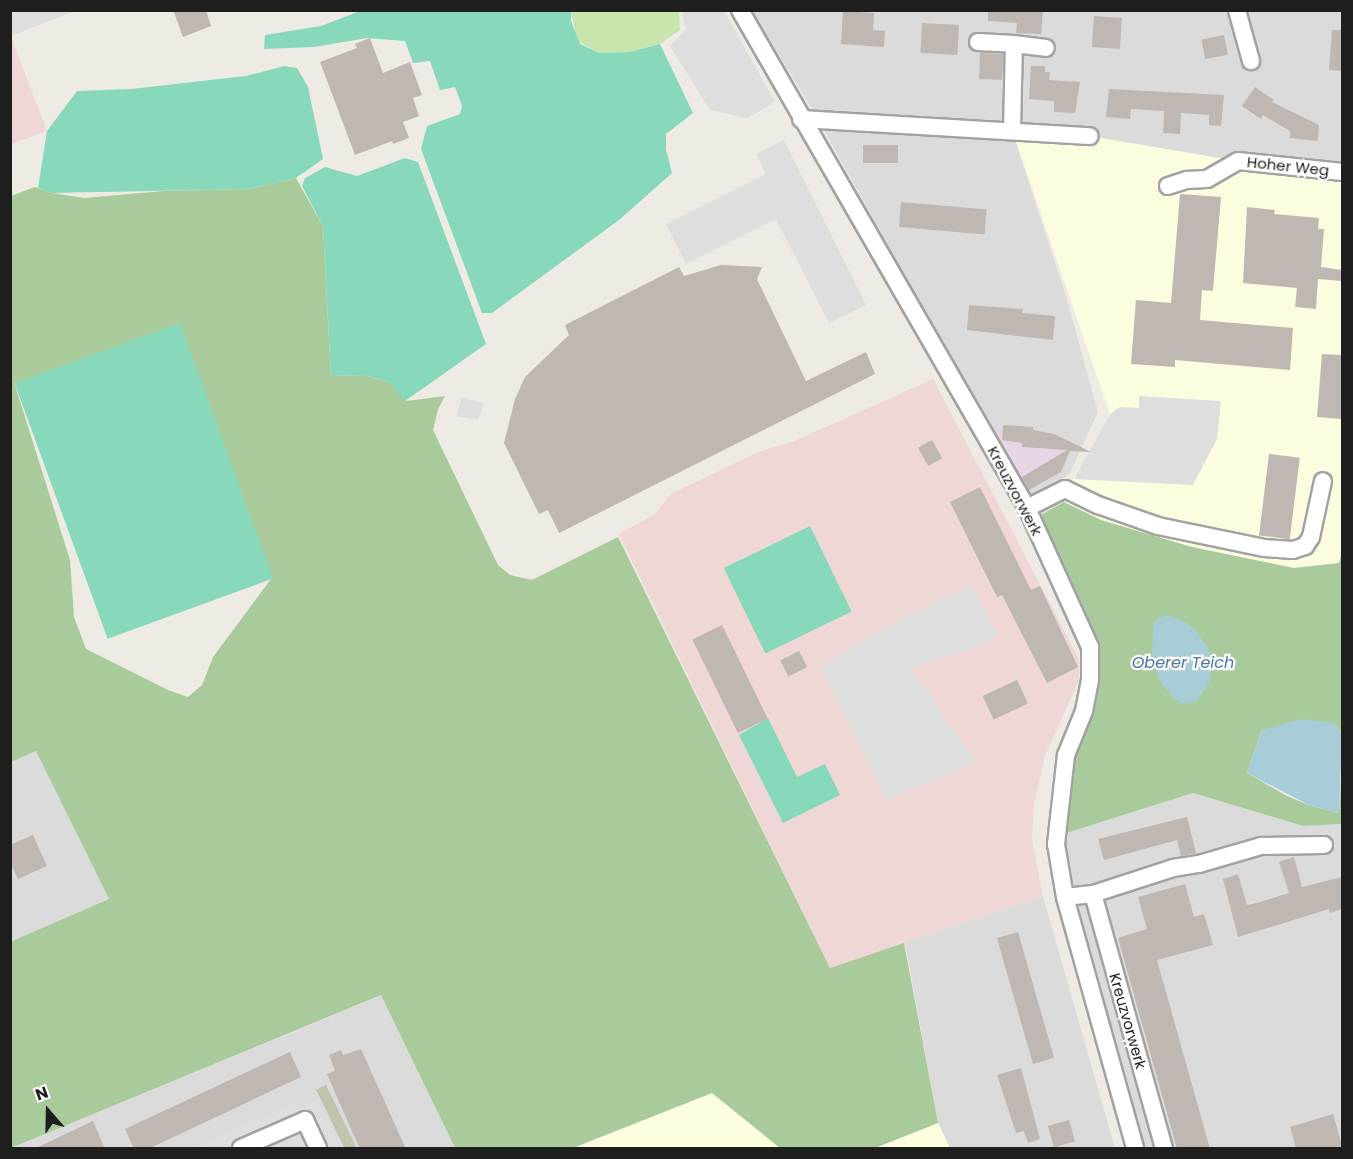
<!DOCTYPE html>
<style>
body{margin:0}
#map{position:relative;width:1353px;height:1159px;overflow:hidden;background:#eeebe5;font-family:Poppins,sans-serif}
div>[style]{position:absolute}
.residential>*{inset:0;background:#dcdbdb}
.commercial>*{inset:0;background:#eed7d5}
.industrial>*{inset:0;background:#e7d7e4}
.education>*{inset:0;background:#fcfddf}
.construction>*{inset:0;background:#c2c2b1;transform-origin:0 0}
.grass>*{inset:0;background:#c8e5ae}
.forest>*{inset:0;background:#a9cb9c}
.pitch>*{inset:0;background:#88d9bb;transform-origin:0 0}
.parking>*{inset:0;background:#dedede}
.water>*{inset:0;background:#a8cdd9}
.building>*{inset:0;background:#bfb7b1;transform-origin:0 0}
.roads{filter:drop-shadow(2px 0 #a2a2a2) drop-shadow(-2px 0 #a2a2a2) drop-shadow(0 2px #a2a2a2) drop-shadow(0 -2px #a2a2a2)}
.minor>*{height:16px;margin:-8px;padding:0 8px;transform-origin:8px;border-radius:8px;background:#fff}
span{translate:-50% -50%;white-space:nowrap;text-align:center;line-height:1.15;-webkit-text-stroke:4.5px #fff;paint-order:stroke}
.street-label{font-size:15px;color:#1e1e1e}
.water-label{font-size:16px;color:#4e75a0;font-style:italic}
.frame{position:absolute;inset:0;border:12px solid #1e1e1e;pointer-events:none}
.north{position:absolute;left:18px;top:1081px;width:60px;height:60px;-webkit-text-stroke:4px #fff;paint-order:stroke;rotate:340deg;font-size:16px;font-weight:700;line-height:24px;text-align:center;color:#1e1e1e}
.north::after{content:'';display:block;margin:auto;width:21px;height:27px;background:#1e1e1e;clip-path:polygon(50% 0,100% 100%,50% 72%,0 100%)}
</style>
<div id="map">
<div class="residential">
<div style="clip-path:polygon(752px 11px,1342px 11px,1342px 172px,1238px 161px,1012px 131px,1066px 296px,1098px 412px,1069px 475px,1028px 498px,814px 112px)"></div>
<div style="clip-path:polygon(36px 751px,109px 899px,11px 942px,10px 762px)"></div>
<div style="clip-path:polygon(1193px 793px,1303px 826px,1342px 824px,1342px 1148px,1142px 1148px,1065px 879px,1060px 835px)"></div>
<div style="clip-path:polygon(1043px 897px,1115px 1148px,950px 1148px,938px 1123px,905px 942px)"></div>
<div style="clip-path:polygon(382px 995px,455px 1148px,11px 1148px)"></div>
</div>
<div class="commercial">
<div style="clip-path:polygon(11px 37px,47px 131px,11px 144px,10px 144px)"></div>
<div style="clip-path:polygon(933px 379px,1079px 659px,1079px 680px,1045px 756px,1034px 804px,1032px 839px,1043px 897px,830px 968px,619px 534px,655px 514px,671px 494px,760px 451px,790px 443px)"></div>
</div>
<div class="industrial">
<div style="clip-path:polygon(997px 425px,1033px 427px,1033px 430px,1055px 434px,1074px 443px,1061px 472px,1029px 490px,996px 434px)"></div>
</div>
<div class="education">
<div style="clip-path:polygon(1012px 130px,1089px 136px,1244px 162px,1342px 172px,1342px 552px,1340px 563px,1294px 568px,1192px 547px,1101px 520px,1064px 502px,1065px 489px,1087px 461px,1110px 414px)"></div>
<div style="clip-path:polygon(712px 1093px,780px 1148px,573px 1148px)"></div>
<div style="clip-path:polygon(938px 1123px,950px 1148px,875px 1148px)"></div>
</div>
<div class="construction">
<div style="left:326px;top:1085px;width:70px;height:11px;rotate:64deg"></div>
</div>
<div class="grass">
<div style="clip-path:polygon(571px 11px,679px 11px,680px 30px,660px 44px,630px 52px,599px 53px,577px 41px)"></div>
</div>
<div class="forest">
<div style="clip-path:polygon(evenodd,296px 178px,323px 226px,331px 376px,363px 375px,389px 382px,406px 401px,445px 396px,438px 409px,433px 430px,498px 565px,510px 575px,532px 580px,618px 537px,830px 968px,904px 943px,938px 1123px,875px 1148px,780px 1148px,712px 1093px,573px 1148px,455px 1148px,381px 995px,11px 1148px,10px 942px,109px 899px,36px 751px,11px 762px,11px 196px,35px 187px,52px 193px,84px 198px,164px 191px,248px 189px,296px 178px,14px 382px,271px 579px,213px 657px,202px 685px,188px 697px,168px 690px,86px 649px,74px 617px,70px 560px,14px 382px)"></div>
<div style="clip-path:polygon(1064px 502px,1101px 520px,1192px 547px,1294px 568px,1339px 563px,1342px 552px,1342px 733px,1334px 723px,1262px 730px,1247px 773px,1287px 796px,1311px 806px,1339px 813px,1342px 763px,1342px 824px,1303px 826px,1193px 793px,1060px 835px,1069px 764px,1098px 683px,1035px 518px)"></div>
</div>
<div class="pitch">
<div style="clip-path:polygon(360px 11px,571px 11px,571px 21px,580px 44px,599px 53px,630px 52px,660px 44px,693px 113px,666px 134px,666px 149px,672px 173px,619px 220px,492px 313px,482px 313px,421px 149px,427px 126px,460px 114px,462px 106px,455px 87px,440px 90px,430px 61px,413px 63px,405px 41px,367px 38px,314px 47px,264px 49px,265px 35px,321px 26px)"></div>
<div style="clip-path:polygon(284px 66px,297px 68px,308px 87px,323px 159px,296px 178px,248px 189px,52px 193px,38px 188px,47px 131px,77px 91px,131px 89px,246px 76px)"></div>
<div style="clip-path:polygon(405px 158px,418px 162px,486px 344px,405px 401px,389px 382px,363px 375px,331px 376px,323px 226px,302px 186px,305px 178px,325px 167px,357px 176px)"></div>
<div style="left:180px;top:323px;width:272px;height:176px;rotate:70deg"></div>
<div style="left:810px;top:526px;width:95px;height:96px;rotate:64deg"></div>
<div style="clip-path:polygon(768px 718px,797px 777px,825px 764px,840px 795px,783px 823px,739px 735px)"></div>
</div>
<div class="parking">
<div style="clip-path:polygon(11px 10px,75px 10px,75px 11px,11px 36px)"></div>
<div style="clip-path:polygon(687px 10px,724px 11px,775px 102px,748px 118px,710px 110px,670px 46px,686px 29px,682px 13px)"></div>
<div style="clip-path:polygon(784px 140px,866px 305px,829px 323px,776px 219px,686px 264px,666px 224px,766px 174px,756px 154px)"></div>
<div style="clip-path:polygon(1139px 396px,1221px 401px,1217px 439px,1193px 485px,1074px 479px,1110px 414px,1120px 407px,1139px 408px)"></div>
<div style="clip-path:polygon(462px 397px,484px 404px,478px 420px,456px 416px)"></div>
<div style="clip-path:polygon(970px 585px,999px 636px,985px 644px,910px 668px,976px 762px,886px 800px,820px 667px,888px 626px)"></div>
<div style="clip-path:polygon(318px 1100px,340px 1148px,324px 1148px,305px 1106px)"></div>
<div style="clip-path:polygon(298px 1101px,303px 1112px,224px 1148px,194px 1148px)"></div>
<div style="clip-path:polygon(304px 1125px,314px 1148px,276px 1148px,272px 1139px)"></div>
</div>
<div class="water">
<div style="clip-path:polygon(1166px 615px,1185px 622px,1194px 629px,1207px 646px,1211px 659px,1210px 682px,1197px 700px,1190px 703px,1181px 703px,1173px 698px,1160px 681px,1156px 670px,1152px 653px,1153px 627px,1155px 621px)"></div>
<div style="clip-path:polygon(1303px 719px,1334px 723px,1342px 733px,1339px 813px,1311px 806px,1247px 773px,1262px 730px)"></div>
</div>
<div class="building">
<div style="clip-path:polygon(173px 10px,206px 10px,211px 26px,183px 37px)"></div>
<div style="clip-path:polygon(988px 10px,1043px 10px,1041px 34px,1016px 33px,1017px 23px,988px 21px)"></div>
<div style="clip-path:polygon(843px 11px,874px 13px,873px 30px,885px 31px,884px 47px,841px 44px)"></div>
<div style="left:1094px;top:16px;width:28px;height:31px;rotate:4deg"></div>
<div style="left:922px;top:23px;width:37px;height:30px;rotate:3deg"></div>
<div style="clip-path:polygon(1332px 30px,1342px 30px,1342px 71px,1329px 70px)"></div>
<div style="left:1224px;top:35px;width:20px;height:23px;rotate:79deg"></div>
<div style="clip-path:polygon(370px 38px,383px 73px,410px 62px,422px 95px,413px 98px,419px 116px,403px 122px,409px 138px,393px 144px,392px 141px,355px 155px,320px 62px,357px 48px,355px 44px)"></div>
<div style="left:980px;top:53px;width:23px;height:26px;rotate:2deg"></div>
<div style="clip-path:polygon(1031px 66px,1045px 66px,1045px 72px,1050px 72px,1049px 80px,1080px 82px,1075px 113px,1054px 112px,1054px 101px,1029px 99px)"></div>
<div style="clip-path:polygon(1255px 87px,1274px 100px,1272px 102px,1319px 125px,1318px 141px,1290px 138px,1290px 131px,1263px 115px,1261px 119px,1242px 106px)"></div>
<div style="clip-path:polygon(1109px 89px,1224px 95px,1221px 126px,1209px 125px,1209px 115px,1181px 113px,1180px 134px,1163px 133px,1164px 111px,1131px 109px,1130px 119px,1106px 117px)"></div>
<div style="left:863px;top:145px;width:35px;height:18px"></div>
<div style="clip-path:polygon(1180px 194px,1221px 197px,1213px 291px,1202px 290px,1200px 320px,1293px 328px,1290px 370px,1175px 360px,1175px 367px,1131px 364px,1136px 300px,1171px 303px)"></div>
<div style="left:901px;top:202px;width:86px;height:25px;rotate:5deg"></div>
<div style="clip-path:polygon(1247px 207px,1275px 210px,1274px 214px,1319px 218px,1318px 229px,1324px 229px,1321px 267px,1342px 270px,1342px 281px,1318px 279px,1316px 309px,1295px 307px,1297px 288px,1243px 283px)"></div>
<div style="clip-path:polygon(721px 265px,762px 267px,757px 279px,806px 381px,866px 352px,875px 374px,559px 533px,548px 510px,539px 514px,504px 443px,515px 399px,525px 377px,569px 335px,565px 325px,679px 267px,684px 276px)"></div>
<div style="clip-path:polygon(969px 305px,1023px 309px,1022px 313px,1055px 316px,1053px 340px,967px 330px)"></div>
<div style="clip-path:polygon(1322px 354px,1342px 355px,1342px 419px,1317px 417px)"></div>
<div style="clip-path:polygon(1003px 425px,1033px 427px,1033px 430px,1054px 434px,1091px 452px,1070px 451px,1061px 472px,1029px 490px,1022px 477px,1067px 450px,1022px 447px,1022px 443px,1002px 440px)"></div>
<div style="left:932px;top:440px;width:21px;height:16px;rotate:61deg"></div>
<div style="left:1269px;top:454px;width:31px;height:82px;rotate:7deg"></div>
<div style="clip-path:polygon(980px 487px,1031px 590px,1040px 586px,1078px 667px,1047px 683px,1002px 595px,997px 597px,950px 502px)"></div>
<div style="left:722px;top:625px;width:104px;height:33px;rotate:64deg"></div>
<div style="left:799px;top:651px;width:18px;height:21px;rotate:63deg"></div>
<div style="left:1017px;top:680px;width:26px;height:38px;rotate:65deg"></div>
<div style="clip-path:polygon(1187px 817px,1196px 853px,1181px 856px,1177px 840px,1104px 860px,1098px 839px)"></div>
<div style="clip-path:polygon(33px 835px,47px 866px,18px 879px,10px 862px,10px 845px)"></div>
<div style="clip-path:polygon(1294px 857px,1302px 887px,1342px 877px,1342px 909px,1330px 913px,1329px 909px,1238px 937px,1223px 879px,1238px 874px,1247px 905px,1257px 903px,1289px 893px,1279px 862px)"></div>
<div style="clip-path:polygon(1185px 884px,1194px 917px,1204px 914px,1213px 945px,1157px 960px,1210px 1149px,1177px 1149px,1118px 938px,1147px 929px,1138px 897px)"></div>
<div style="left:1018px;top:932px;width:131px;height:22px;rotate:74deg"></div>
<div style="clip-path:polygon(361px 1049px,406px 1149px,360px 1149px,347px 1120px,327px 1074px,335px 1071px,329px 1055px,341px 1050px,343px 1055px)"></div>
<div style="clip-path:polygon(290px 1052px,301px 1077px,148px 1149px,134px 1149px,125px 1129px)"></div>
<div style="clip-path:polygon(1021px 1068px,1040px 1139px,1028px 1143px,1024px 1131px,1016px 1133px,997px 1075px)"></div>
<div style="clip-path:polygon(1333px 1114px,1342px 1146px,1333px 1149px,1296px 1149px,1290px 1127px)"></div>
<div style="left:1069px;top:1120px;width:22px;height:22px;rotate:74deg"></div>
<div style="clip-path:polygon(93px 1121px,105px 1149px,34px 1149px)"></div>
</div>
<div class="roads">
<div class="minor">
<div style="left:740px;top:10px;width:575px;rotate:60.04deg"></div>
<div style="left:1027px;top:508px;width:153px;rotate:65.6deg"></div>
<div style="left:1090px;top:647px;width:33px;rotate:90deg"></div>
<div style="left:1090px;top:680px;width:32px;rotate:101deg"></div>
<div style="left:1084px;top:711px;width:48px;rotate:112.2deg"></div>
<div style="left:1066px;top:755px;width:90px;rotate:96.4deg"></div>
<div style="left:1056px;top:844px;width:54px;rotate:80.4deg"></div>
<div style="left:1065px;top:897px;width:261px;rotate:74.4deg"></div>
<div style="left:1237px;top:10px;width:53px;rotate:74.6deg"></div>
<div style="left:978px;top:42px;width:36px;rotate:3deg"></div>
<div style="left:801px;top:119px;width:289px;rotate:3.4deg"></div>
<div style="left:1012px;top:130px;width:86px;rotate:-88.7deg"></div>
<div style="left:1014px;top:44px;width:32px;rotate:7deg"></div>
<div style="left:1168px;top:186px;width:20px;rotate:-18deg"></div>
<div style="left:1187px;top:180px;width:20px;rotate:-3deg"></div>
<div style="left:1207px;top:179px;width:36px;rotate:-30deg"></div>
<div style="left:1238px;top:161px;width:105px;rotate:6deg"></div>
<div style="left:1027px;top:508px;width:42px;rotate:-26.6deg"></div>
<div style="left:1065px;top:489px;width:37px;rotate:26deg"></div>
<div style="left:1098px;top:505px;width:64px;rotate:19.3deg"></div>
<div style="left:1158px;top:526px;width:108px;rotate:11.7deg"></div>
<div style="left:1264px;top:548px;width:29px;rotate:4deg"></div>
<div style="left:1293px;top:550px;width:13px;rotate:-18deg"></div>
<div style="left:1305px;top:546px;width:11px;rotate:-56deg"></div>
<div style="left:1311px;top:537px;width:57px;rotate:-77.9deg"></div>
<div style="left:1093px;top:894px;width:264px;rotate:74.4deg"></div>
<div style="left:1065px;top:897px;width:28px;rotate:-6deg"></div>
<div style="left:1093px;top:894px;width:84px;rotate:-18deg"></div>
<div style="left:1173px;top:868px;width:26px;rotate:-9deg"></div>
<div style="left:1199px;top:864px;width:65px;rotate:-16.2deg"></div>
<div style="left:1261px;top:846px;width:63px;rotate:-0.9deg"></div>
<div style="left:241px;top:1148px;width:70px;rotate:-23.6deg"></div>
<div style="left:305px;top:1120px;width:31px;rotate:65deg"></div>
</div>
</div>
<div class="street-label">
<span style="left:1288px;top:166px;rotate:6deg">Hoher Weg</span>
<span style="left:1015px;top:491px;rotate:62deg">Kreuzvorwerk</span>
<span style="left:1128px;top:1021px;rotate:74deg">Kreuzvorwerk</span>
</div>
<div class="water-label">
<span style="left:1183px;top:663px">Oberer Teich</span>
</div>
<div class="frame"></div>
<div class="north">N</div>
</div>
